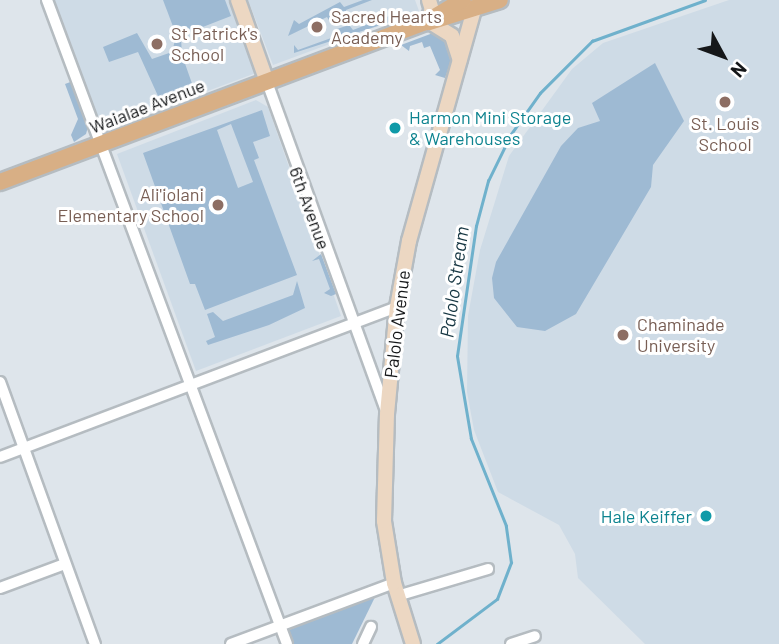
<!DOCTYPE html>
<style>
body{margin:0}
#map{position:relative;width:779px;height:644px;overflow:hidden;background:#dee5eb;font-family:Barlow,sans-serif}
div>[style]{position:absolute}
.built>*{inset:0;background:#cedbe6}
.green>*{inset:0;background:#9ebad3}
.stream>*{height:2.5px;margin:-1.25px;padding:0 1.25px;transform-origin:1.25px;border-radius:1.25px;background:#6fb1cc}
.roads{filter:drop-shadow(2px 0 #b5bcc1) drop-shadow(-2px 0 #b5bcc1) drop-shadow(0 2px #b5bcc1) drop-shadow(0 -2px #b5bcc1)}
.street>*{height:10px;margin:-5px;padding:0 5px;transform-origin:5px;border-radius:5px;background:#fff}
.secondary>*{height:14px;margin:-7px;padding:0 7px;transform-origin:7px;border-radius:7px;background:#ecd7c2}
.primary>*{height:16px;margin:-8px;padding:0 8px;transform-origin:8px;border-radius:8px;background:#d8af85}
.dots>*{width:19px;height:19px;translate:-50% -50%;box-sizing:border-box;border:4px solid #fff;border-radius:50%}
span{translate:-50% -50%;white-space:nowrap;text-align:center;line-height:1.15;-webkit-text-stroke:6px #fff;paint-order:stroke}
.education-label{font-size:18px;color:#785e54}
.left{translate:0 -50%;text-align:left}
.right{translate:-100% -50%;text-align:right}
.street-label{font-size:18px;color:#151719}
.culture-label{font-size:18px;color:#0d838f}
.water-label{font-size:19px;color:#163642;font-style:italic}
.north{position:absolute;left:688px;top:21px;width:70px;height:70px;-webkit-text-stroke:5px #fff;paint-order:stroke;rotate:131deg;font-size:19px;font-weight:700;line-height:28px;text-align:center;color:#151719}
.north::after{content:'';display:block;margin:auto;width:24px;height:32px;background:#151719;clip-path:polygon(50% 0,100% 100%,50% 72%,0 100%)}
</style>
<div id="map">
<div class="built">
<div style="clip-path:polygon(51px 0,230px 0,256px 73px,103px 130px)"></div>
<div style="clip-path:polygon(248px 0,415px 0,419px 11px,273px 65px)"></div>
<div style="clip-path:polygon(729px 0,779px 0,779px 644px,645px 644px,578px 578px,575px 554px,559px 525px,498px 492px,474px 430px,467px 392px,468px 316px,480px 250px,509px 156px,572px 69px,603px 43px)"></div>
<div style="clip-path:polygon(256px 100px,268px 107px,341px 316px,196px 371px,117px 154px)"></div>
</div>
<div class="green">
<div style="clip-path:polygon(163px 0,225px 0,231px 16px,177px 37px)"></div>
<div style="clip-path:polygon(363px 0,372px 0,346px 10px,345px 17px,330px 22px,327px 17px,288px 36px,294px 20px,299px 24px,340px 2px,344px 7px)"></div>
<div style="clip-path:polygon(389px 10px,395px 16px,393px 21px,294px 53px,294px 45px,298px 50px,334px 37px,334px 30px,349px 25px,353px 30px,389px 16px)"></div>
<div style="clip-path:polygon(137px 33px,152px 59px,172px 52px,175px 40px,181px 38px,182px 55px,196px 95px,163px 107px,138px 52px,109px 62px,103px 47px)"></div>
<div style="clip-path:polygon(433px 33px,445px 36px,452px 58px,445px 78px,435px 75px,440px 70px,430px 46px,424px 48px,422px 42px,410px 46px,409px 51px,401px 45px)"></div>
<div style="clip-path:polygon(655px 63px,684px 121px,653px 165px,651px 187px,576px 314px,545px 331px,517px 327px,494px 298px,492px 278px,496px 262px,561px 146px,578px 128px,600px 121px,592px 103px)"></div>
<div style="clip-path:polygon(73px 81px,89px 123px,86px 134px,74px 142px,71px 135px,78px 119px,65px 84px)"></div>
<div style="clip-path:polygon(evenodd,262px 110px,270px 136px,253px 142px,259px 158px,254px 160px,297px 275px,205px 310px,195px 284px,190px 284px,143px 153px,262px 110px,231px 124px,253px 182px,238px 188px,217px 130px,231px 124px)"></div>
<div style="clip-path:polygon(321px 254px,336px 294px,331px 296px,324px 293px,330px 289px,319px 259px,312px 261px)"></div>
<div style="clip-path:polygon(297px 281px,305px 308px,269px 325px,208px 345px,206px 341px,215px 337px,207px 314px,213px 312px,223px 321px,293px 295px)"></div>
<div style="clip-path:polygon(377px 593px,352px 644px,294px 644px,289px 630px)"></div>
</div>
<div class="stream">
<div style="left:437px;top:644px;width:75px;rotate:-36.9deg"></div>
<div style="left:497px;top:599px;width:39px;rotate:-69deg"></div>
<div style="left:511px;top:563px;width:37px;rotate:-98deg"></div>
<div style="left:506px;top:526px;width:94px;rotate:-111.9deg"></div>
<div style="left:471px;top:439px;width:84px;rotate:-99.6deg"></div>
<div style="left:457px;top:356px;width:131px;rotate:-81.7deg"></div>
<div style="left:476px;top:226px;width:47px;rotate:-75.1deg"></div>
<div style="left:488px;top:181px;width:52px;rotate:-63.9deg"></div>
<div style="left:511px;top:134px;width:50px;rotate:-54.7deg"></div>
<div style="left:540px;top:93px;width:74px;rotate:-45deg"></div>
<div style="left:592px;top:41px;width:120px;rotate:-19.9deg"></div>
</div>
<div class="roads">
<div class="street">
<div style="left:47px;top:0;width:687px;rotate:69.56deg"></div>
<div style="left:267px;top:82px;width:349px;rotate:70.1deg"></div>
<div style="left:0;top:382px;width:279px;rotate:70.1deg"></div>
<div style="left:0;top:457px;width:424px;rotate:-20.7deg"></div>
<div style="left:0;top:588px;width:69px;rotate:-20.3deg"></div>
<div style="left:397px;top:596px;width:95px;rotate:-16.5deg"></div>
<div style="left:231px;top:644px;width:174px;rotate:-20.5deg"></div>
<div style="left:363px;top:644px;width:19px;rotate:-65deg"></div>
<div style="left:511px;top:644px;width:25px;rotate:-18deg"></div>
</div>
<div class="secondary">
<div style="left:238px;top:0;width:87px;rotate:70.5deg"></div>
<div style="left:426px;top:22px;width:13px;rotate:-63deg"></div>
<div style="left:432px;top:10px;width:10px;rotate:-107deg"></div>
<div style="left:430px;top:22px;width:26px;rotate:32deg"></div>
<div style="left:452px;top:36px;width:25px;rotate:72deg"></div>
<div style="left:413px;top:644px;width:64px;rotate:-107.3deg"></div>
<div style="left:394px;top:583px;width:63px;rotate:-99.2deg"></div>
<div style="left:384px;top:521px;width:107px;rotate:-88.4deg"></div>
<div style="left:387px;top:414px;width:107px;rotate:-84.7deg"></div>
<div style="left:397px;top:307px;width:67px;rotate:-79.7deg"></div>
<div style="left:409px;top:241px;width:240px;rotate:-74.3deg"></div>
<div style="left:474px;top:10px;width:11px;rotate:-52deg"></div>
</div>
<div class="primary">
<div style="left:429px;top:22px;width:74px;rotate:-17.2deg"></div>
<div style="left:0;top:182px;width:455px;rotate:-20.6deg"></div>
<div style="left:426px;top:22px;width:43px;rotate:-30.7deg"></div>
</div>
</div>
<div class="dots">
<div style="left:317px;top:27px;background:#8d6e63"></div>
<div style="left:157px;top:44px;background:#8d6e63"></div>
<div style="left:725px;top:102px;background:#8d6e63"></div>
<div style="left:395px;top:128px;background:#0f9aa8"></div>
<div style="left:218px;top:205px;background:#8d6e63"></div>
<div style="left:623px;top:335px;background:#8d6e63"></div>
<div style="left:706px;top:516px;background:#0f9aa8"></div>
</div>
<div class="education-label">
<span class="left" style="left:331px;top:27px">Sacred Hearts<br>Academy</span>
<span class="left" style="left:171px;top:44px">St Patrick's<br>School</span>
<span style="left:725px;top:134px">St. Louis<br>School</span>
<span class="right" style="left:204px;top:205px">Ali'iolani<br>Elementary School</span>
<span class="left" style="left:637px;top:335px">Chaminade<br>University</span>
</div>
<div class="street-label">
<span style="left:147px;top:106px;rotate:-21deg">Waialae Avenue</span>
<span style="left:310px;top:208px;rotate:70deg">6th Avenue</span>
<span style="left:397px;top:324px;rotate:-83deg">Palolo Avenue</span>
</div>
<div class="culture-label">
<span class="left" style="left:409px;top:128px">Harmon Mini Storage<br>&amp; Warehouses</span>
<span class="right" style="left:692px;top:516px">Hale Keiffer</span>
</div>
<div class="water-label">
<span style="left:454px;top:282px;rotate:-82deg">Palolo Stream</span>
</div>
<div class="north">N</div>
</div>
